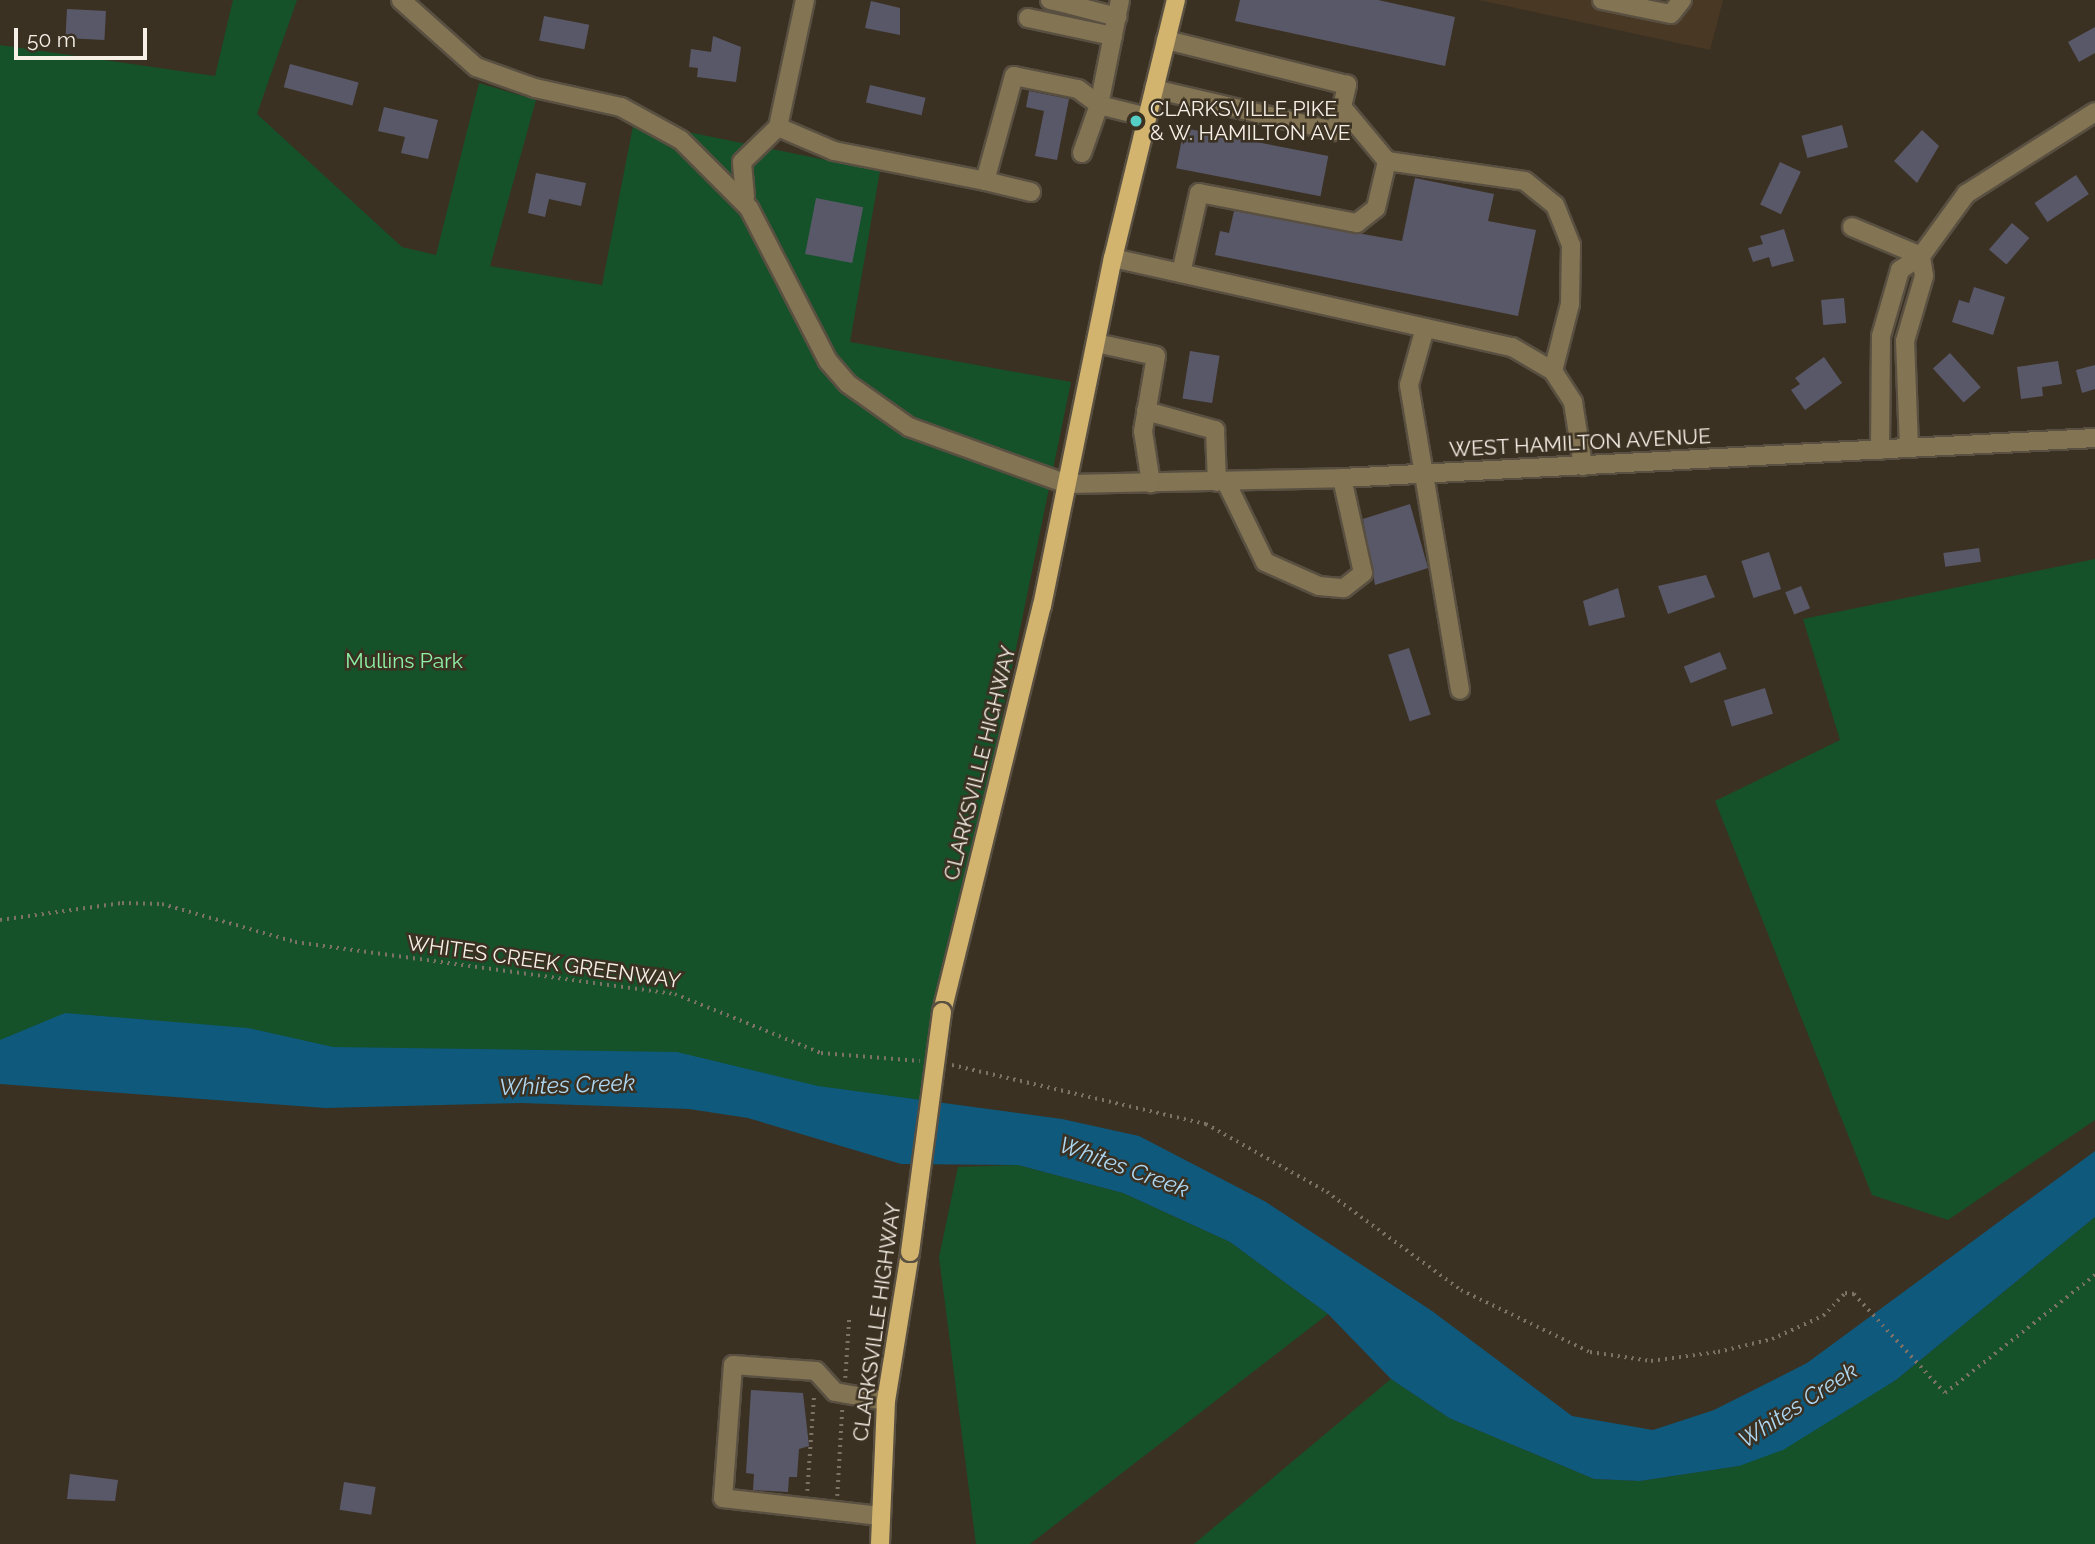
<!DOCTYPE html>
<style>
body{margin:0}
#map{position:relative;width:2095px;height:1544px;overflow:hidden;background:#3b3122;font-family:Raleway,sans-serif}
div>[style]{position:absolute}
.built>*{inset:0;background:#483824}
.green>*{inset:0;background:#155129}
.water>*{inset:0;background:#0e597c}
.building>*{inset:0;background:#595869;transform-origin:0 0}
.path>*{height:3.5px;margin-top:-1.75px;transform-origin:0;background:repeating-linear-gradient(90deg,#7c7366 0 2px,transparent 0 7px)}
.roads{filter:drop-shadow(2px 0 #595042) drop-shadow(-2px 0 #595042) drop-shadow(0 2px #595042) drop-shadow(0 -2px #595042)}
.minor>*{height:18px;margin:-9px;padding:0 9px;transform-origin:9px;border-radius:9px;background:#837453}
.major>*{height:18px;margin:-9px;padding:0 9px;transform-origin:9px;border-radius:9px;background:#d2b46f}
.bridges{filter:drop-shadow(2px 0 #595042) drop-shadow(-2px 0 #595042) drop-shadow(0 2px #595042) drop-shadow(0 -2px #595042)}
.major-bridge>*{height:18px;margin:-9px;padding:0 9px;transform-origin:9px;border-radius:9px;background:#d2b46f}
.dots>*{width:19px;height:19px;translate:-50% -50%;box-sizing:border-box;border:4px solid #3b3122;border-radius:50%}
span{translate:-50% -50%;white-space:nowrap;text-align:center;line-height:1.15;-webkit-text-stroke:5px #3b3122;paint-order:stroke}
.poi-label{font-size:21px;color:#f7f0e7}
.left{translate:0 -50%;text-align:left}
.street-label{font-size:21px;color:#f7f0e7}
.park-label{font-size:21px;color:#8ef2a6}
.water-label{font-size:23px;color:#aed7f2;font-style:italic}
.scale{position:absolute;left:14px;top:28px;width:133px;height:32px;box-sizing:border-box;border:4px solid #f7f0e7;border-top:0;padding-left:9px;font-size:21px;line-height:24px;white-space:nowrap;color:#f7f0e7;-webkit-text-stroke:5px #3b3122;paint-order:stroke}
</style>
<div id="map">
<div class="built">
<div style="clip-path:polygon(1479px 0,1723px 0,1710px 50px)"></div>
</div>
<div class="green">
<div style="clip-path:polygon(233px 0,297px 0,257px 114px,402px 247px,436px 255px,479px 83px,536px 100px,490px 266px,602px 285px,634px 121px,880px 171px,850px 342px,1071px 382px,920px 1114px,0 1048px,0 45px,215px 76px)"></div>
<div style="clip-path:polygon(2095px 559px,2095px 1120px,1948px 1220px,1872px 1195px,1715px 801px,1840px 740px,1803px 619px)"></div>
<div style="clip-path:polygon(1018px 1165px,1123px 1193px,1230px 1242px,1328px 1314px,1030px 1544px,976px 1544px,939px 1257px,958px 1167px)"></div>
<div style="clip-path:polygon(2095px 1217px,2095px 1544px,1194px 1544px,1391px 1379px,1449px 1418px,1594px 1479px,1640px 1481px,1739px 1466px,1896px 1380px)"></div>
</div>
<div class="water">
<div style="clip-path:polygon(65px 1013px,248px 1028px,333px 1047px,677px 1052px,818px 1086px,1062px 1119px,1139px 1136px,1266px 1202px,1432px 1311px,1572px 1416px,1653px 1430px,1714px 1410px,1807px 1363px,2095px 1151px,2095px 1217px,1896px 1380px,1783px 1450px,1739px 1466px,1640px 1481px,1594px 1479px,1449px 1418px,1391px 1379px,1328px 1314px,1230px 1242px,1123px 1193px,1018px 1165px,901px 1164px,748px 1118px,689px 1109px,522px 1103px,325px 1108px,0 1084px,0 1040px)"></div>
</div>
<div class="building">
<div style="clip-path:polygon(1240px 0,1378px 0,1455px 17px,1445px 66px,1235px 21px)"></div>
<div style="clip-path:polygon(871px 1px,900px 8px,900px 35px,865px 28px)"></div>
<div style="left:67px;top:9px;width:39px;height:29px;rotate:3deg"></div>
<div style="left:544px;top:16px;width:46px;height:25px;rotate:11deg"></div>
<div style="clip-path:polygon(2095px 27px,2095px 53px,2079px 62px,2068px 42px)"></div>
<div style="clip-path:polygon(713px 36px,741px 47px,736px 82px,697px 77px,698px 68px,689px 67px,691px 49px,711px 52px)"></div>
<div style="left:290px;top:64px;width:71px;height:24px;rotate:15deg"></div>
<div style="left:870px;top:85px;width:57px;height:18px;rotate:13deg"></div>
<div style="clip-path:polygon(1029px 91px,1069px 99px,1057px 160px,1035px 156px,1044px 111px,1026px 107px)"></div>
<div style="clip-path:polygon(384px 107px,438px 120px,428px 159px,401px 153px,405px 137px,378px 131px)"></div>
<div style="left:1842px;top:125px;width:23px;height:42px;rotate:75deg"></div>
<div style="left:1184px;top:128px;width:147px;height:41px;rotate:11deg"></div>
<div style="clip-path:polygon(1922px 130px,1939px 146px,1917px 183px,1894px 161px)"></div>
<div style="left:1780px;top:162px;width:23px;height:47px;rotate:25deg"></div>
<div style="clip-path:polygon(536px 173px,586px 183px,581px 206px,549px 199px,545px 217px,528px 213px)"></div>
<div style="left:2076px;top:175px;width:23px;height:50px;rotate:56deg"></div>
<div style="clip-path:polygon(1415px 178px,1494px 194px,1488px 221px,1536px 230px,1518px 316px,1215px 255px,1220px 231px,1229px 233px,1234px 211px,1402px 241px)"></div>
<div style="left:816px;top:198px;width:48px;height:57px;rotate:11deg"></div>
<div style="left:2012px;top:223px;width:23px;height:35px;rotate:41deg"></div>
<div style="clip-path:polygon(1784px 229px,1794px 261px,1772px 267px,1769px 257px,1753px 262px,1748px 248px,1763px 244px,1760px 236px)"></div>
<div style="clip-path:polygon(1974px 287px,2005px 297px,1993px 335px,1952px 322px,1959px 300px,1969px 303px)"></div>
<div style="left:1844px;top:298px;width:25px;height:23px;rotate:85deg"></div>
<div style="left:1190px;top:351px;width:30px;height:48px;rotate:9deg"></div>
<div style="left:1950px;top:353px;width:46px;height:23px;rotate:48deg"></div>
<div style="clip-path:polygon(1824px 357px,1842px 383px,1805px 410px,1791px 390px,1800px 384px,1795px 378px)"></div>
<div style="clip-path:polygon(2058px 361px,2062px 384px,2042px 387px,2043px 396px,2021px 399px,2017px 367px)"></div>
<div style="clip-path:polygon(2095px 365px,2095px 389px,2082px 393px,2076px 370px)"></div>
<div style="clip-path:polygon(1410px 504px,1428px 568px,1375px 585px,1363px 519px)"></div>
<div style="left:1979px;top:548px;width:14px;height:36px;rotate:82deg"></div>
<div style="left:1769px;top:552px;width:39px;height:29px;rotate:72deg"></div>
<div style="clip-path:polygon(1706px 575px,1715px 597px,1668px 614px,1658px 586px)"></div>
<div style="left:1801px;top:586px;width:24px;height:17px;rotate:68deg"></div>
<div style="clip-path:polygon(1618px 588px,1625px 617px,1589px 626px,1583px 601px)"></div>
<div style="left:1409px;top:648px;width:70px;height:22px;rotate:72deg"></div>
<div style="left:1720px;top:652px;width:18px;height:39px;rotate:68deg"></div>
<div style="left:1765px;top:688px;width:27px;height:43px;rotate:73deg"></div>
<div style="clip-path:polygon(751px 1390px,803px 1393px,809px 1446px,799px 1449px,797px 1477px,789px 1477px,788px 1492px,753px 1490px,754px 1474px,746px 1473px)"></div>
<div style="clip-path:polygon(70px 1474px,118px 1480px,115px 1501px,67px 1499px)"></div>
<div style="left:344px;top:1482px;width:32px;height:28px;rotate:9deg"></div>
</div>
<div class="path">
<div style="left:0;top:920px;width:123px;rotate:-7.9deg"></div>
<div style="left:122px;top:903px;width:40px;rotate:1.4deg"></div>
<div style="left:162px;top:904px;width:138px;rotate:15.9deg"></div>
<div style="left:295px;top:942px;width:384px;rotate:7.8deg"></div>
<div style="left:675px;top:994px;width:157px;rotate:22deg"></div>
<div style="left:821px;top:1053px;width:99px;rotate:4.6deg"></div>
<div style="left:952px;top:1065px;width:261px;rotate:13.1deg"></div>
<div style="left:1206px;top:1124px;width:139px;rotate:29.3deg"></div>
<div style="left:1327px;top:1192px;width:166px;rotate:36.2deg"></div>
<div style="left:1461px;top:1290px;width:143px;rotate:25.7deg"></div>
<div style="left:1590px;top:1352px;width:62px;rotate:8.4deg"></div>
<div style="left:1651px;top:1361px;width:68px;rotate:-7.7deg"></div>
<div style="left:1718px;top:1352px;width:56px;rotate:-13.5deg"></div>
<div style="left:1772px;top:1339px;width:56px;rotate:-24.3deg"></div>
<div style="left:1823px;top:1316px;width:32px;rotate:-46deg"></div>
<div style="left:1845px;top:1293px;width:9px;rotate:6deg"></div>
<div style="left:1854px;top:1294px;width:134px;rotate:47.4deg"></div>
<div style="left:1945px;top:1393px;width:191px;rotate:-38.2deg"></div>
<div style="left:845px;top:1378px;width:60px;rotate:-86.2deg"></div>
<div style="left:807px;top:1491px;width:97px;rotate:-85.9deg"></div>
<div style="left:837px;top:1496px;width:86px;rotate:-86.7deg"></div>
</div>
<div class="roads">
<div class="minor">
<div style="left:401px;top:0;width:101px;rotate:41.8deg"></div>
<div style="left:476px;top:67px;width:63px;rotate:19.6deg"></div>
<div style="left:535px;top:88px;width:88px;rotate:12.5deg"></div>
<div style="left:621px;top:107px;width:68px;rotate:28.8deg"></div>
<div style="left:681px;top:140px;width:96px;rotate:45deg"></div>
<div style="left:749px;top:208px;width:172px;rotate:62.7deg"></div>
<div style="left:828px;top:361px;width:30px;rotate:49deg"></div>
<div style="left:848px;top:384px;width:75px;rotate:35.2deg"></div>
<div style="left:909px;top:427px;width:168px;rotate:19.8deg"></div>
<div style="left:1067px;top:484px;width:275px;rotate:-1.2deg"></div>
<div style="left:1342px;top:478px;width:754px;rotate:-3.04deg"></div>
<div style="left:1050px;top:0;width:22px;rotate:13deg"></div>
<div style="left:1072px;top:0;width:5px;rotate:101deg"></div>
<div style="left:1071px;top:5px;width:48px;rotate:14.6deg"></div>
<div style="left:1120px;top:0;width:107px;rotate:101.3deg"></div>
<div style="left:1099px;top:105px;width:49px;rotate:14deg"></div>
<div style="left:1602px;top:0;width:70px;rotate:11.5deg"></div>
<div style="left:1671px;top:14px;width:18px;rotate:-52deg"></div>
<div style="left:1028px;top:18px;width:87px;rotate:12deg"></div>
<div style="left:1154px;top:89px;width:186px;rotate:13.1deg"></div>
<div style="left:1335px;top:131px;width:25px;rotate:-74deg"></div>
<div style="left:1342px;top:107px;width:23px;rotate:-77deg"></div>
<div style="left:1347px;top:85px;width:187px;rotate:-166deg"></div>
<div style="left:778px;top:127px;width:61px;rotate:23.2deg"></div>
<div style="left:834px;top:151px;width:154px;rotate:11.2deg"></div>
<div style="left:1387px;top:161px;width:139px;rotate:8.2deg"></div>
<div style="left:1525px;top:181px;width:38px;rotate:39deg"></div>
<div style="left:1555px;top:205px;width:43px;rotate:68.2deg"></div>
<div style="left:1571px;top:245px;width:59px;rotate:91deg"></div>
<div style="left:1570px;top:304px;width:69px;rotate:104.2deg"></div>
<div style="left:1031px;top:192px;width:47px;rotate:-166.6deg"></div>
<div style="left:985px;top:181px;width:109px;rotate:-74.6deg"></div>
<div style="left:1014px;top:76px;width:65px;rotate:11.5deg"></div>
<div style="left:1078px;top:89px;width:26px;rotate:37deg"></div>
<div style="left:1099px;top:105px;width:51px;rotate:109.5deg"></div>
<div style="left:745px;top:197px;width:35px;rotate:-95deg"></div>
<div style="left:742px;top:162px;width:50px;rotate:-44.2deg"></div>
<div style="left:778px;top:127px;width:130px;rotate:-78deg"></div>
<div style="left:1852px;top:227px;width:75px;rotate:22.8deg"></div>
<div style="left:1113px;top:258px;width:409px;rotate:12.6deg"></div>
<div style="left:1512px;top:347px;width:48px;rotate:30.3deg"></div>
<div style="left:1553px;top:371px;width:37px;rotate:57deg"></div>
<div style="left:1573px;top:402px;width:65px;rotate:81.1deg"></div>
<div style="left:1181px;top:273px;width:82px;rotate:-77.3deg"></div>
<div style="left:1199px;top:193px;width:161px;rotate:10.8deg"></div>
<div style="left:1357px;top:223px;width:24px;rotate:-38deg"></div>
<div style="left:1376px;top:208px;width:48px;rotate:-76.8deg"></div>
<div style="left:1387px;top:161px;width:70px;rotate:-129.8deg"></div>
<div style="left:1425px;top:328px;width:59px;rotate:105.7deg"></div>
<div style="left:1409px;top:385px;width:309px;rotate:80.5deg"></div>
<div style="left:1096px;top:343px;width:61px;rotate:12.2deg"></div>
<div style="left:1156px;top:356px;width:76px;rotate:99.8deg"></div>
<div style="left:1143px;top:431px;width:53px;rotate:81.3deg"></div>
<div style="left:1146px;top:411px;width:72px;rotate:15.4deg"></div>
<div style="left:1215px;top:430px;width:52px;rotate:87.8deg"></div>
<div style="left:1909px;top:448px;width:107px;rotate:-92.1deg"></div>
<div style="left:1905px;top:341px;width:68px;rotate:-73.7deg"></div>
<div style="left:1924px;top:276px;width:20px;rotate:-99deg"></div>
<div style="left:1880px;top:450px;width:114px;rotate:-89.5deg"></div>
<div style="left:1881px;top:336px;width:69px;rotate:-73.9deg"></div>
<div style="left:1900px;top:270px;width:25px;rotate:-34deg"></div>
<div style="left:1921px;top:256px;width:77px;rotate:-54deg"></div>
<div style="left:1966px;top:194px;width:153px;rotate:-32.4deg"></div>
<div style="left:1226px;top:482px;width:89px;rotate:64deg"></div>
<div style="left:1265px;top:562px;width:59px;rotate:24deg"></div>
<div style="left:1319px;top:586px;width:25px;rotate:5deg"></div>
<div style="left:1344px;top:588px;width:24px;rotate:-38deg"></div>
<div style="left:1363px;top:573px;width:97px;rotate:-102.5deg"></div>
<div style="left:880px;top:1516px;width:158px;rotate:-173.5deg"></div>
<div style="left:723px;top:1498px;width:133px;rotate:-85.7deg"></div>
<div style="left:733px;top:1365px;width:83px;rotate:4.1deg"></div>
<div style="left:816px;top:1371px;width:28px;rotate:48deg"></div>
<div style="left:835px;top:1392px;width:52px;rotate:10deg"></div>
</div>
<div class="major">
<div style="left:942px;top:1012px;width:418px;rotate:-76.2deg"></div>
<div style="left:1042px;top:606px;width:355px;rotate:-78.5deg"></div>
<div style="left:1113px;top:258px;width:266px;rotate:-76.3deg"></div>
<div style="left:880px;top:1544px;width:143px;rotate:-87.6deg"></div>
<div style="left:886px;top:1401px;width:151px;rotate:-80.8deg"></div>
</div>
</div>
<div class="bridges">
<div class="major-bridge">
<div style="left:910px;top:1252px;width:242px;rotate:-82.4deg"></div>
</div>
</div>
<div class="dots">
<div style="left:1136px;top:121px;background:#55cec5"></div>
</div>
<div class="poi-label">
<span class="left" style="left:1150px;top:121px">CLARKSVILLE PIKE<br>&amp; W. HAMILTON AVE</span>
</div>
<div class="street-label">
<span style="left:1580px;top:443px;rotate:-3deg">WEST HAMILTON AVENUE</span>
<span style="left:980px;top:763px;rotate:-76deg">CLARKSVILLE HIGHWAY</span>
<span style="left:544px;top:962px;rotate:8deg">WHITES CREEK GREENWAY</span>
<span style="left:877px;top:1322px;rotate:-82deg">CLARKSVILLE HIGHWAY</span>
</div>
<div class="park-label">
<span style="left:404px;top:661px">Mullins Park</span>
</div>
<div class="water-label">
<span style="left:567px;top:1085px;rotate:-2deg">Whites Creek</span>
<span style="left:1124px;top:1167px;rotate:20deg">Whites Creek</span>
<span style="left:1798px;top:1405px;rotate:-33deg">Whites Creek</span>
</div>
<div class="scale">50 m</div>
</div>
